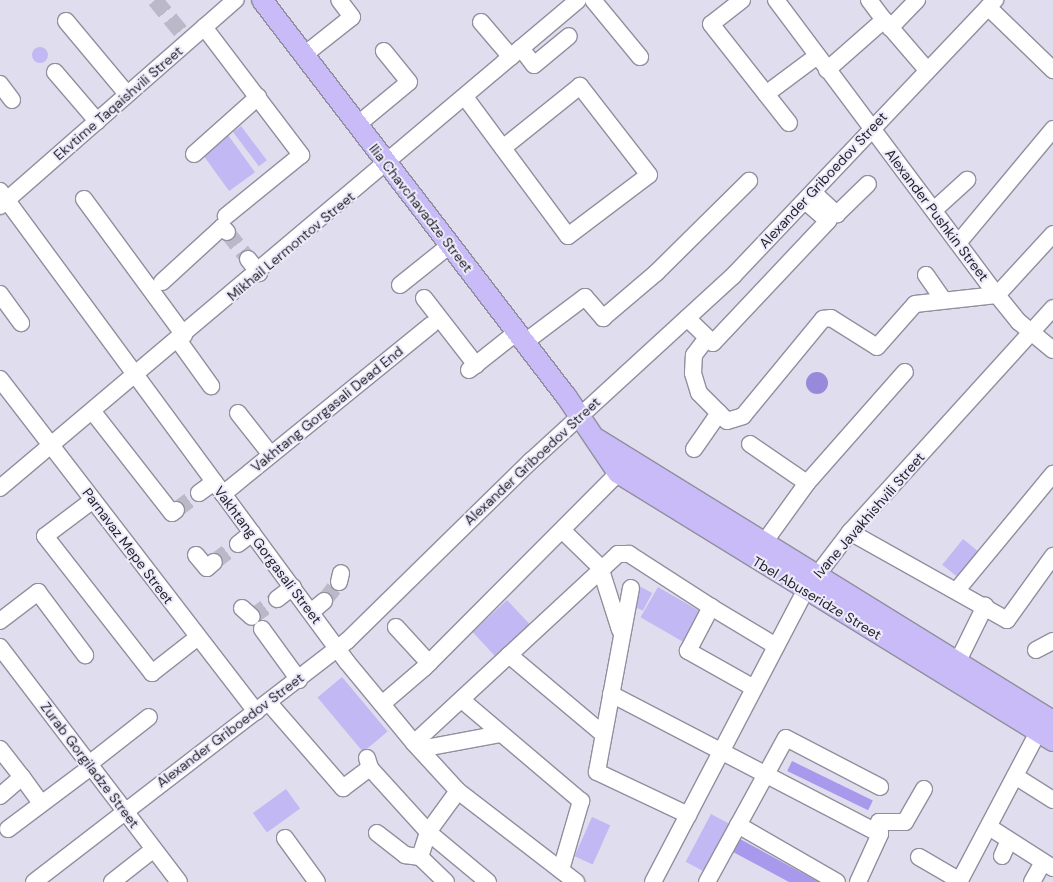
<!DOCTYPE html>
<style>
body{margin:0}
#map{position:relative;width:1053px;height:882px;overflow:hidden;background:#e0deee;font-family:"DM Sans",sans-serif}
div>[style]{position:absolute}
.green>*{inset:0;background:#c2b8f4;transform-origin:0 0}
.round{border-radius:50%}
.forest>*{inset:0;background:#a999ed;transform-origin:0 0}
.water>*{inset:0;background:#9989db}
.minor-tunnel>*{height:16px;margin-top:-8px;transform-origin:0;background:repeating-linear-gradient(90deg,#bbb9c7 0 16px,transparent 0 24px)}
.roads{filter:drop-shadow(1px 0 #918f9e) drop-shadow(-1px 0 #918f9e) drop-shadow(0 1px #918f9e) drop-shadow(0 -1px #918f9e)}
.minor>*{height:16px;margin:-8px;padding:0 8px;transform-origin:8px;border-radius:8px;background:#fff}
.major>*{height:20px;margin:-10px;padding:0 10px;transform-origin:10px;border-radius:10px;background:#c8bbf8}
span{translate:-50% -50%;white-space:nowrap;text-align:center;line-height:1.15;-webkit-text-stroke:4px #edebfb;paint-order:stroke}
.street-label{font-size:14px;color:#25242a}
</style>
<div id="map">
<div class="green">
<div class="round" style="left:32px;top:47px;width:16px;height:16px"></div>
<div style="left:241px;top:126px;width:43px;height:10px;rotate:53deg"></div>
<div style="left:228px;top:135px;width:46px;height:32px;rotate:54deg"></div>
<div style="left:963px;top:539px;width:21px;height:33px;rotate:39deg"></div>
<div style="left:639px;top:586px;width:15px;height:20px;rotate:28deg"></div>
<div style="left:658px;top:587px;width:53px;height:35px;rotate:30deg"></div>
<div style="left:507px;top:600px;width:34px;height:47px;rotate:47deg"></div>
<div style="left:342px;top:677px;width:71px;height:32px;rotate:50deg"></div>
<div style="left:286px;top:789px;width:24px;height:41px;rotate:54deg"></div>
<div style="left:711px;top:814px;width:24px;height:54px;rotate:28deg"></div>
<div style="left:592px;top:817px;width:20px;height:43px;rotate:24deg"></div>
</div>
<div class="forest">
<div style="left:792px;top:761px;width:90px;height:11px;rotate:26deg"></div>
<div style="clip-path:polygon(740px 839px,819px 882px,789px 882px,733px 852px)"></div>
</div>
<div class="water">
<div class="round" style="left:806px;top:372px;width:22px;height:22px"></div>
</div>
<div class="minor-tunnel">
<div style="left:155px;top:0;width:41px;rotate:50.9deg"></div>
<div style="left:227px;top:232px;width:34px;rotate:52deg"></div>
<div style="left:176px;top:510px;width:29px;rotate:-36deg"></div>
<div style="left:214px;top:562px;width:30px;rotate:-37deg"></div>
<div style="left:324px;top:601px;width:24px;rotate:-52deg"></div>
<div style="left:252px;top:617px;width:31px;rotate:-36deg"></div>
</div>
<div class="roads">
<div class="minor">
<div style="left:593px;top:0;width:74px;rotate:50.5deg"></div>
<div style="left:742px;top:0;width:39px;rotate:142deg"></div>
<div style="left:711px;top:24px;width:126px;rotate:51.8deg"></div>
<div style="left:776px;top:0;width:369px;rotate:53.2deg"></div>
<div style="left:997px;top:295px;width:35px;rotate:51deg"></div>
<div style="left:1019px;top:322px;width:44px;rotate:39.5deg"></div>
<div style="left:988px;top:7px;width:91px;rotate:44.1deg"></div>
<div style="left:884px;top:20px;width:66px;rotate:49.3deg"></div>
<div style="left:66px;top:21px;width:95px;rotate:50.1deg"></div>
<div style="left:481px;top:22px;width:46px;rotate:49.4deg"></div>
<div style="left:204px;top:27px;width:161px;rotate:52.8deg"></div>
<div style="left:301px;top:155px;width:97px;rotate:140.9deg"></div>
<div style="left:890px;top:28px;width:39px;rotate:-46deg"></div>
<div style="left:521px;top:48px;width:21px;rotate:53deg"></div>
<div style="left:534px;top:65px;width:45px;rotate:-39.6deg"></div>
<div style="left:304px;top:55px;width:61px;rotate:-38.4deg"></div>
<div style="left:352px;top:17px;width:21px;rotate:-127deg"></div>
<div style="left:827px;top:70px;width:76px;rotate:-41.3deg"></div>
<div style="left:884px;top:20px;width:25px;rotate:-127deg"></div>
<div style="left:55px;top:72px;width:65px;rotate:49.4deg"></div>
<div style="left:0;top:84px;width:20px;rotate:53deg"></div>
<div style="left:766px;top:94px;width:64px;rotate:-36.7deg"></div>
<div style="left:465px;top:97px;width:173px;rotate:53.5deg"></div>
<div style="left:568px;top:236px;width:101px;rotate:-37deg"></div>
<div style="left:649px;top:175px;width:113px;rotate:-127.8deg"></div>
<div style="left:580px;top:86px;width:99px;rotate:141.2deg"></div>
<div style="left:357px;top:125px;width:67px;rotate:-39.6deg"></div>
<div style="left:409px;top:82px;width:40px;rotate:-129deg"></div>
<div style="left:194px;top:154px;width:86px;rotate:-41.7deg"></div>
<div style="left:0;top:191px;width:585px;rotate:53.62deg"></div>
<div style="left:347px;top:662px;width:105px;rotate:50.4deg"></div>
<div style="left:414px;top:743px;width:65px;rotate:47.5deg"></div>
<div style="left:458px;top:791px;width:149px;rotate:37.6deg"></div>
<div style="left:813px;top:192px;width:33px;rotate:43deg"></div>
<div style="left:837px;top:214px;width:43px;rotate:-44.1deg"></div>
<div style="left:84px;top:199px;width:169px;rotate:53.7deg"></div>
<div style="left:0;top:206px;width:313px;rotate:-41.2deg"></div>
<div style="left:934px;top:210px;width:45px;rotate:-42.3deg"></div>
<div style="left:959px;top:242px;width:147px;rotate:-50.2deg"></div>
<div style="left:248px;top:259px;width:18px;rotate:52deg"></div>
<div style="left:926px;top:275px;width:29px;rotate:55deg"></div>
<div style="left:162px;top:282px;width:81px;rotate:-42.5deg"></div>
<div style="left:222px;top:227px;width:7px;rotate:45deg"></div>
<div style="left:400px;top:285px;width:64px;rotate:-38.7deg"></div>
<div style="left:0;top:294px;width:36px;rotate:54deg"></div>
<div style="left:424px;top:298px;width:85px;rotate:52.2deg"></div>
<div style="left:687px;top:318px;width:36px;rotate:44deg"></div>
<div style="left:713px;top:343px;width:168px;rotate:-46.7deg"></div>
<div style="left:828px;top:221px;width:30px;rotate:-139deg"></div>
<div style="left:178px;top:340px;width:57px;rotate:54.3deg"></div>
<div style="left:525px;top:342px;width:75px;rotate:-36.9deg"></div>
<div style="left:585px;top:297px;width:28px;rotate:49deg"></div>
<div style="left:603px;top:318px;width:70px;rotate:-40.3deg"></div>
<div style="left:656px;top:273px;width:131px;rotate:-44.7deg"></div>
<div style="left:469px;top:370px;width:61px;rotate:-38.4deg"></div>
<div style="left:0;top:379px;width:420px;rotate:52.4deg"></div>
<div style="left:93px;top:412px;width:128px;rotate:52deg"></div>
<div style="left:172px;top:513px;width:5px;rotate:-37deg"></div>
<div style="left:238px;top:413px;width:53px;rotate:51.8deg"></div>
<div style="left:719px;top:413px;width:11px;rotate:45deg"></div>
<div style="left:727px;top:421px;width:17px;rotate:-17deg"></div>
<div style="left:743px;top:416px;width:126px;rotate:-50.5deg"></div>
<div style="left:823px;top:319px;width:8px;rotate:-7deg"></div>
<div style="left:831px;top:318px;width:54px;rotate:32.2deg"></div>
<div style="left:877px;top:347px;width:57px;rotate:-48.5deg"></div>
<div style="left:915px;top:304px;width:82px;rotate:-6.3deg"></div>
<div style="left:997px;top:295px;width:83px;rotate:-47.4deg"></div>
<div style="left:750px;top:444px;width:69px;rotate:34.4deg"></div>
<div style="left:807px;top:483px;width:75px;rotate:125.8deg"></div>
<div style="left:694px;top:449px;width:44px;rotate:-55.2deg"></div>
<div style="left:719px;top:413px;width:28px;rotate:-135deg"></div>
<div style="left:699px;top:393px;width:21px;rotate:-107deg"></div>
<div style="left:693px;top:373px;width:18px;rotate:-87deg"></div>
<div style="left:694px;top:355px;width:21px;rotate:-53deg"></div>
<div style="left:807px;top:483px;width:148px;rotate:-48.6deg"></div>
<div style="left:0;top:488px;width:756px;rotate:-40.17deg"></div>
<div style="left:199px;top:493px;width:19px;rotate:-36deg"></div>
<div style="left:223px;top:494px;width:268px;rotate:-39.1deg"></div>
<div style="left:93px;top:500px;width:60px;rotate:143.1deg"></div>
<div style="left:45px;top:536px;width:174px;rotate:52deg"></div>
<div style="left:152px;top:673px;width:58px;rotate:-38deg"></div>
<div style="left:562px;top:530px;width:53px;rotate:44.2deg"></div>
<div style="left:600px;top:567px;width:66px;rotate:72.4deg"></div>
<div style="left:850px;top:532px;width:180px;rotate:29.3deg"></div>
<div style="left:1007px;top:620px;width:79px;rotate:-54.3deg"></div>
<div style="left:238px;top:544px;width:18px;rotate:-38deg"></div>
<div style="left:196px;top:555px;width:17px;rotate:50deg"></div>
<div style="left:207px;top:568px;width:9px;rotate:-41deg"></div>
<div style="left:339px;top:582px;width:9px;rotate:-77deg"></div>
<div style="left:631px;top:588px;width:187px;rotate:100.5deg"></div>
<div style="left:597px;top:772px;width:101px;rotate:25.3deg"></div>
<div style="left:957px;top:590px;width:151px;rotate:-50.4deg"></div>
<div style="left:277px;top:599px;width:20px;rotate:-37deg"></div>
<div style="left:242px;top:608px;width:13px;rotate:42deg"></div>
<div style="left:311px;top:612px;width:17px;rotate:-40deg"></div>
<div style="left:0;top:621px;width:48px;rotate:-37.3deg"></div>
<div style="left:38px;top:592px;width:79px;rotate:53.3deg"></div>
<div style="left:396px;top:627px;width:49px;rotate:47.5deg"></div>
<div style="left:262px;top:629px;width:63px;rotate:54deg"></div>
<div style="left:0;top:647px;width:295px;rotate:52.7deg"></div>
<div style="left:1036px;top:650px;width:19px;rotate:-28deg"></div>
<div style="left:509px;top:655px;width:121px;rotate:40deg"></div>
<div style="left:957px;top:663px;width:64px;rotate:-63.8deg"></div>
<div style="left:754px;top:688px;width:76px;rotate:-150.7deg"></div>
<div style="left:688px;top:651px;width:50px;rotate:-62.4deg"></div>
<div style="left:711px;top:607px;width:76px;rotate:31deg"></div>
<div style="left:611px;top:694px;width:303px;rotate:27.5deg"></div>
<div style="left:463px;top:701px;width:155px;rotate:40.3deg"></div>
<div style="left:581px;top:801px;width:72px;rotate:106.2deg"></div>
<div style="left:269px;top:703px;width:113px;rotate:49deg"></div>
<div style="left:343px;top:788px;width:34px;rotate:-37deg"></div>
<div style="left:382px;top:704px;width:55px;rotate:-40.6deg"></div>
<div style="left:424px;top:668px;width:275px;rotate:-45.1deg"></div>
<div style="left:414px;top:743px;width:278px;rotate:-42.8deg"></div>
<div style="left:618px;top:554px;width:11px"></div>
<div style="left:629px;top:554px;width:98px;rotate:32.9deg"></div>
<div style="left:0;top:749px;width:36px;rotate:52deg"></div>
<div style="left:420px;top:749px;width:81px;rotate:-10.6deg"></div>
<div style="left:367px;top:758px;width:10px;rotate:73deg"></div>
<div style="left:370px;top:768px;width:86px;rotate:47.8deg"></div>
<div style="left:428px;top:832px;width:78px;rotate:39.8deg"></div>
<div style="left:89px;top:764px;width:76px;rotate:-38.1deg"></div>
<div style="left:1015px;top:776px;width:45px;rotate:32.3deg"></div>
<div style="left:0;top:796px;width:29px;rotate:-41deg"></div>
<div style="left:22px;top:777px;width:32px;rotate:54deg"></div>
<div style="left:738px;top:825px;width:114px;rotate:29.9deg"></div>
<div style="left:989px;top:827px;width:76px;rotate:32.6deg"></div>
<div style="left:8px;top:829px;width:104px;rotate:-36.8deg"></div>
<div style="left:377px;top:833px;width:36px;rotate:38deg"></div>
<div style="left:405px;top:855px;width:15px;rotate:8deg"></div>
<div style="left:420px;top:857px;width:26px;rotate:-72deg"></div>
<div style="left:428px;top:832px;width:51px;rotate:-53.8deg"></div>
<div style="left:285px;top:838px;width:54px;rotate:54deg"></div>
<div style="left:1002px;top:856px;width:17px;rotate:-66deg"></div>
<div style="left:420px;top:857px;width:36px;rotate:44deg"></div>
<div style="left:919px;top:857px;width:48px;rotate:30.3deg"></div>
<div style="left:34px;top:882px;width:396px;rotate:-37.6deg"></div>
<div style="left:348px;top:640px;width:256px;rotate:-44.4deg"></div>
<div style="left:531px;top:461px;width:274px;rotate:-42.5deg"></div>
<div style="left:733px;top:276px;width:381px;rotate:-46.5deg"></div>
<div style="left:112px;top:882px;width:53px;rotate:-38.2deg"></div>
<div style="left:653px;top:882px;width:328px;rotate:-62.4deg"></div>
<div style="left:805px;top:591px;width:74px;rotate:-52.7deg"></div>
<div style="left:850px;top:532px;width:302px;rotate:-47.8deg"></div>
<div style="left:707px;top:882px;width:164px;rotate:-61.3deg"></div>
<div style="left:786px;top:738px;width:106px;rotate:27.5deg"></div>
<div style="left:858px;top:882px;width:53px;rotate:-65.4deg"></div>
<div style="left:880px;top:834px;width:12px;rotate:-95deg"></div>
<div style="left:879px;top:822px;width:26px"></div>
<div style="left:905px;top:822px;width:38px;rotate:-60deg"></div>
<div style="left:959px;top:882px;width:170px;rotate:-62.2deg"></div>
<div style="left:1032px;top:882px;width:23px;rotate:-61deg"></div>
</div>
<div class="major">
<div style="left:262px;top:0;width:499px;rotate:52.5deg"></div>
<div style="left:566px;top:396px;width:93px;rotate:56deg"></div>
<div style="left:618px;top:473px;width:511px;rotate:31.64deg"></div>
<div style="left:597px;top:439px;width:536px;rotate:31.73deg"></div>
</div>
</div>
<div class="street-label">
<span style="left:118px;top:103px;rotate:-41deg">Ekvtime Taqaishvili Street</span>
<span style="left:823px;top:180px;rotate:-47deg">Alexander Griboedov Street</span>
<span style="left:421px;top:208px;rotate:52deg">Ilia Chavchavadze Street</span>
<span style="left:937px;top:215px;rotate:53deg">Alexander Pushkin Street</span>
<span style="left:291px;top:246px;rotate:-40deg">Mikhail Lermontov Street</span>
<span style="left:327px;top:409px;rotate:-39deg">Vakhtang Gorgasali Dead End</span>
<span style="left:532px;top:461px;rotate:-43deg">Alexander Griboedov Street</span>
<span style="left:869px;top:515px;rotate:-49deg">Ivane Javakhishvili Street</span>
<span style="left:128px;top:546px;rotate:53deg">Parnavaz Mepe Street</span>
<span style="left:268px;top:555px;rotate:53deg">Vakhtang Gorgasali Street</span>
<span style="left:817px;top:598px;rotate:31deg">Tbel Abuseridze Street</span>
<span style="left:230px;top:730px;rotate:-37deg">Alexander Griboedov Street</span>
<span style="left:90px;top:765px;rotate:53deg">Zurab Gorgiladze Street</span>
</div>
</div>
